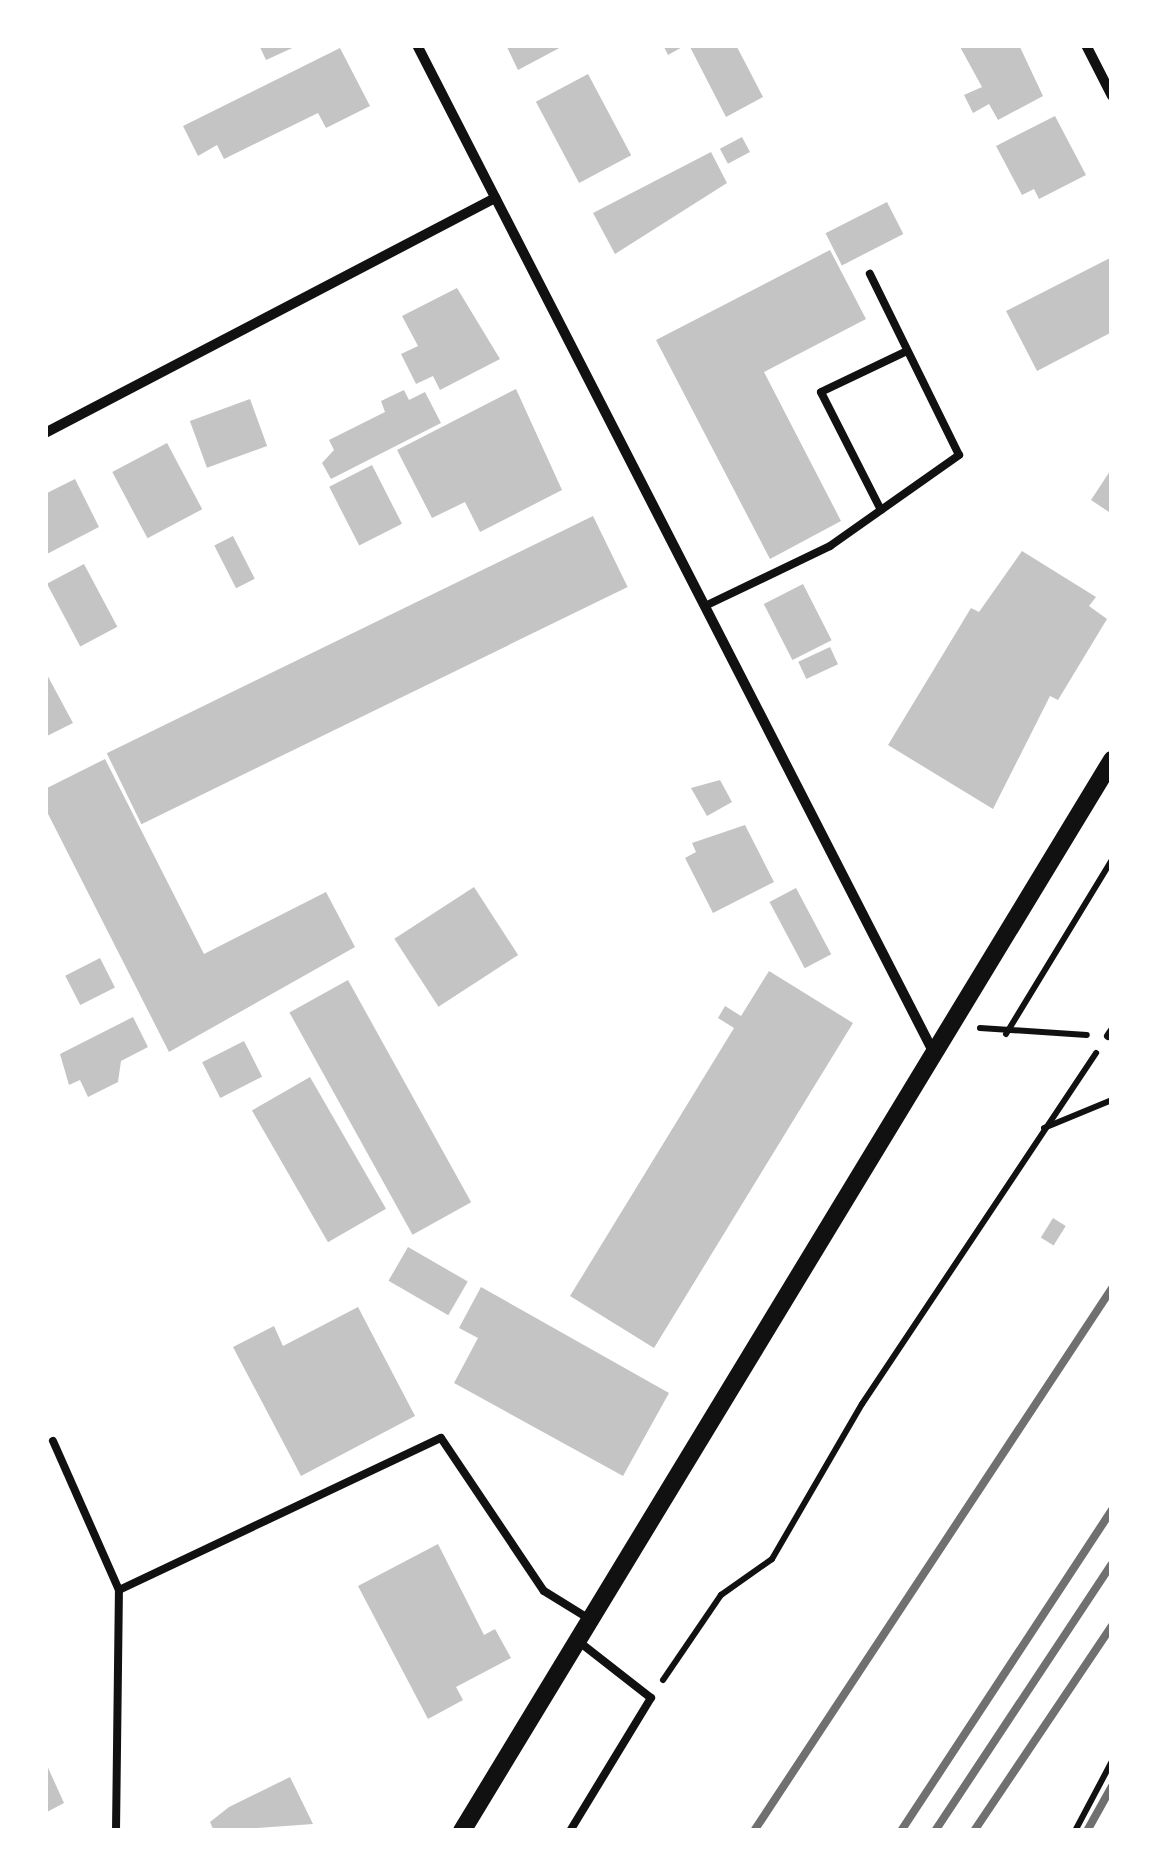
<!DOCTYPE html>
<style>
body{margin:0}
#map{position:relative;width:1157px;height:1876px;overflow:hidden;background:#fff;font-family:Merriweather,serif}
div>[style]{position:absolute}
.building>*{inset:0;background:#c4c4c4;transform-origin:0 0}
.path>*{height:6px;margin:-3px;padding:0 3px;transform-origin:3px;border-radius:3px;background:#111}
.service>*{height:8px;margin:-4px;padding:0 4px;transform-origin:4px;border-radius:4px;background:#111}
.minor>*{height:10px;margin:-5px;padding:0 5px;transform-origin:5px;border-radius:5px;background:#111}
.tertiary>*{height:18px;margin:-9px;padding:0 9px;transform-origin:9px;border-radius:9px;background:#111}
.rail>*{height:8px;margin:-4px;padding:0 4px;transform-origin:4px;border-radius:4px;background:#707070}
span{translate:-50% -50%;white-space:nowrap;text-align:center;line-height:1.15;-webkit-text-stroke:8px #fff;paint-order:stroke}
.frame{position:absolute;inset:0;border:48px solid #fff;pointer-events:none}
</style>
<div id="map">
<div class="building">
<div style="clip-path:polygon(259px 45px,299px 45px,266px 60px)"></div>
<div style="clip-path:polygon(506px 45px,565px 45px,518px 70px)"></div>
<div style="clip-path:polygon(663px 45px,686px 45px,668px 55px)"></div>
<div style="clip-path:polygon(689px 45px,736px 45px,763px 97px,726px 117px)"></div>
<div style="clip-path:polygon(959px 45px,1019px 45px,1043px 96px,998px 120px,989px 104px,973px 113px,964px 95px,982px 87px)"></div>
<div style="clip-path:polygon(340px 48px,370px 106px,326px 128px,318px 113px,224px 159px,217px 145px,198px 156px,183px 126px)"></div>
<div style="left:588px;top:74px;width:92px;height:59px;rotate:62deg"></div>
<div style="clip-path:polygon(1055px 116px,1086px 175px,1039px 199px,1034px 189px,1022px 195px,996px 146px)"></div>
<div style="left:742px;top:137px;width:17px;height:25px;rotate:62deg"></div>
<div style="clip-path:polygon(711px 152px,727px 183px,615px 254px,593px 213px)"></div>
<div style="left:887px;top:202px;width:36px;height:69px;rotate:63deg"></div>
<div style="clip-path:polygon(830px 250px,866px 319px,764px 372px,841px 521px,770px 559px,656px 340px)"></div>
<div style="clip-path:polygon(1112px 257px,1112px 332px,1037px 371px,1006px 311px)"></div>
<div style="clip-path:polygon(457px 288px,500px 359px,440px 390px,433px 376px,416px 384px,401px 354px,418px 346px,402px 316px)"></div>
<div style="clip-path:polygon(516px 389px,562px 490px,480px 532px,465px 502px,432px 518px,397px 450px)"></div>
<div style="clip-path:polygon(404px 390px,409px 400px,425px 392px,441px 423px,331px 479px,322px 463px,334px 450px,329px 440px,385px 412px,381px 401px)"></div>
<div style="left:250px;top:399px;width:50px;height:64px;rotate:70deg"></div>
<div style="left:167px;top:443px;width:75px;height:62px;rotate:62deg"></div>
<div style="left:372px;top:465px;width:66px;height:48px;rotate:63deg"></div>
<div style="clip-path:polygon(1112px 468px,1112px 514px,1091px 500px)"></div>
<div style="clip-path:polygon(75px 479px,99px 527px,45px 555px,45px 494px)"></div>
<div style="left:593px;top:516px;width:79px;height:541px;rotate:64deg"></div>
<div style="left:233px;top:536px;width:48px;height:21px;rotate:63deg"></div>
<div style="clip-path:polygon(1022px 551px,1096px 597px,1089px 606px,1107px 619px,1058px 700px,1050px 696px,993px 809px,888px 745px,971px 608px,979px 612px)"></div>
<div style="left:84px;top:564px;width:71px;height:42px;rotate:62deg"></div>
<div style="left:803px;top:584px;width:63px;height:44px;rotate:63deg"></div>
<div style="left:830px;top:647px;width:19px;height:35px;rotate:65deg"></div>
<div style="clip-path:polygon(45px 671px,73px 723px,45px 737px)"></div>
<div style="clip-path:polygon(105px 759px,204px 954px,326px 892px,355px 947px,169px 1052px,45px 808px,45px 789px)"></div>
<div style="clip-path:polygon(720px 780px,732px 802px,707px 816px,691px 788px)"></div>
<div style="clip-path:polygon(745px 825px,774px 882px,713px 913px,685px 858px,696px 852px,692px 843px)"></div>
<div style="left:474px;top:887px;width:81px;height:95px;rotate:57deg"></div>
<div style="left:796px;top:888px;width:75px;height:30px;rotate:62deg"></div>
<div style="left:100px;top:958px;width:33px;height:39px;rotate:63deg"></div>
<div style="clip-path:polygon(769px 971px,853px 1023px,654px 1348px,570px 1296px,734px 1028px,718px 1018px,725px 1006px,741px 1016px)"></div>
<div style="left:348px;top:980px;width:254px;height:67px;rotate:61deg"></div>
<div style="clip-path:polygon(133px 1017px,148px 1047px,121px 1061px,118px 1082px,88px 1097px,80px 1080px,69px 1085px,60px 1054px)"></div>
<div style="left:244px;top:1041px;width:40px;height:47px;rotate:63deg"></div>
<div style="left:310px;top:1077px;width:152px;height:67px;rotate:60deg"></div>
<div style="left:1053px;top:1218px;width:15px;height:23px;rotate:32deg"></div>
<div style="left:408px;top:1247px;width:69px;height:39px;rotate:30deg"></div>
<div style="clip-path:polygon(481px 1287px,669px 1393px,623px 1476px,454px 1383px,478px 1338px,459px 1328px)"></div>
<div style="clip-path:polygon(358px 1307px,415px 1416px,301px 1476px,233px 1347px,274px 1326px,283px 1346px)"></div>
<div style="clip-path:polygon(438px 1544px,484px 1635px,495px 1629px,511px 1658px,456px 1687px,463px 1700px,428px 1719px,358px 1586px)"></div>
<div style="clip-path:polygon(45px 1761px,64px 1803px,45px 1813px)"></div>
<div style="clip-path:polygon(290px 1777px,313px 1824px,214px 1831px,210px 1822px,229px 1807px)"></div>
</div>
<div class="path">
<div style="left:980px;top:1028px;width:107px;rotate:3.7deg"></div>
<div style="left:1006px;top:1034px;width:204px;rotate:-58.7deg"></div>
<div style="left:1044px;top:1128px;width:74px;rotate:-22.4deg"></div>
<div style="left:663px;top:1680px;width:103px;rotate:-55.7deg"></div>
<div style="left:721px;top:1595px;width:62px;rotate:-35.2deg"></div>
<div style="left:772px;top:1559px;width:179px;rotate:-59.9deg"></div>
<div style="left:862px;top:1404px;width:422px;rotate:-56.3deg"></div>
<div style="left:1075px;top:1831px;width:79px;rotate:-62.1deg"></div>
</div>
<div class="service">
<div style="left:881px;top:510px;width:132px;rotate:-117deg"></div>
<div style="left:821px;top:392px;width:95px;rotate:-25.5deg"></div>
<div style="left:705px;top:606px;width:139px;rotate:-25.6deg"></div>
<div style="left:830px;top:546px;width:158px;rotate:-35.2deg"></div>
<div style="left:959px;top:455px;width:202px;rotate:-116.2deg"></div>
<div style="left:1108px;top:1036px;width:7px;rotate:-56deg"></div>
<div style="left:53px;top:1441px;width:163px;rotate:66.1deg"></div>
<div style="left:116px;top:1831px;width:241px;rotate:-89.3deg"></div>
<div style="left:119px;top:1590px;width:356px;rotate:-25.3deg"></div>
<div style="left:441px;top:1438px;width:184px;rotate:56.1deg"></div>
<div style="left:544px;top:1591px;width:55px;rotate:31.7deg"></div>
<div style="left:570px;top:1831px;width:156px;rotate:-58.7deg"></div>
<div style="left:651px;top:1698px;width:93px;rotate:-142deg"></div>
</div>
<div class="minor">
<div style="left:417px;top:45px;width:1133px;rotate:62.85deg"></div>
<div style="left:1086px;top:45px;width:57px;rotate:63deg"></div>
<div style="left:45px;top:433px;width:508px;rotate:-27.57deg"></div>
</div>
<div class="tertiary">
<div style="left:462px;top:1831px;width:1253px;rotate:-58.75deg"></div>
</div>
<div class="rail">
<div style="left:754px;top:1831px;width:650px;rotate:-56.6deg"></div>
<div style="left:901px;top:1831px;width:384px;rotate:-56.7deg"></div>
<div style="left:935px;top:1831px;width:320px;rotate:-56.5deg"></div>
<div style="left:974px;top:1831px;width:247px;rotate:-56.1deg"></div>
<div style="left:1087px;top:1831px;width:51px;rotate:-60.9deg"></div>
</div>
<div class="frame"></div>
</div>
